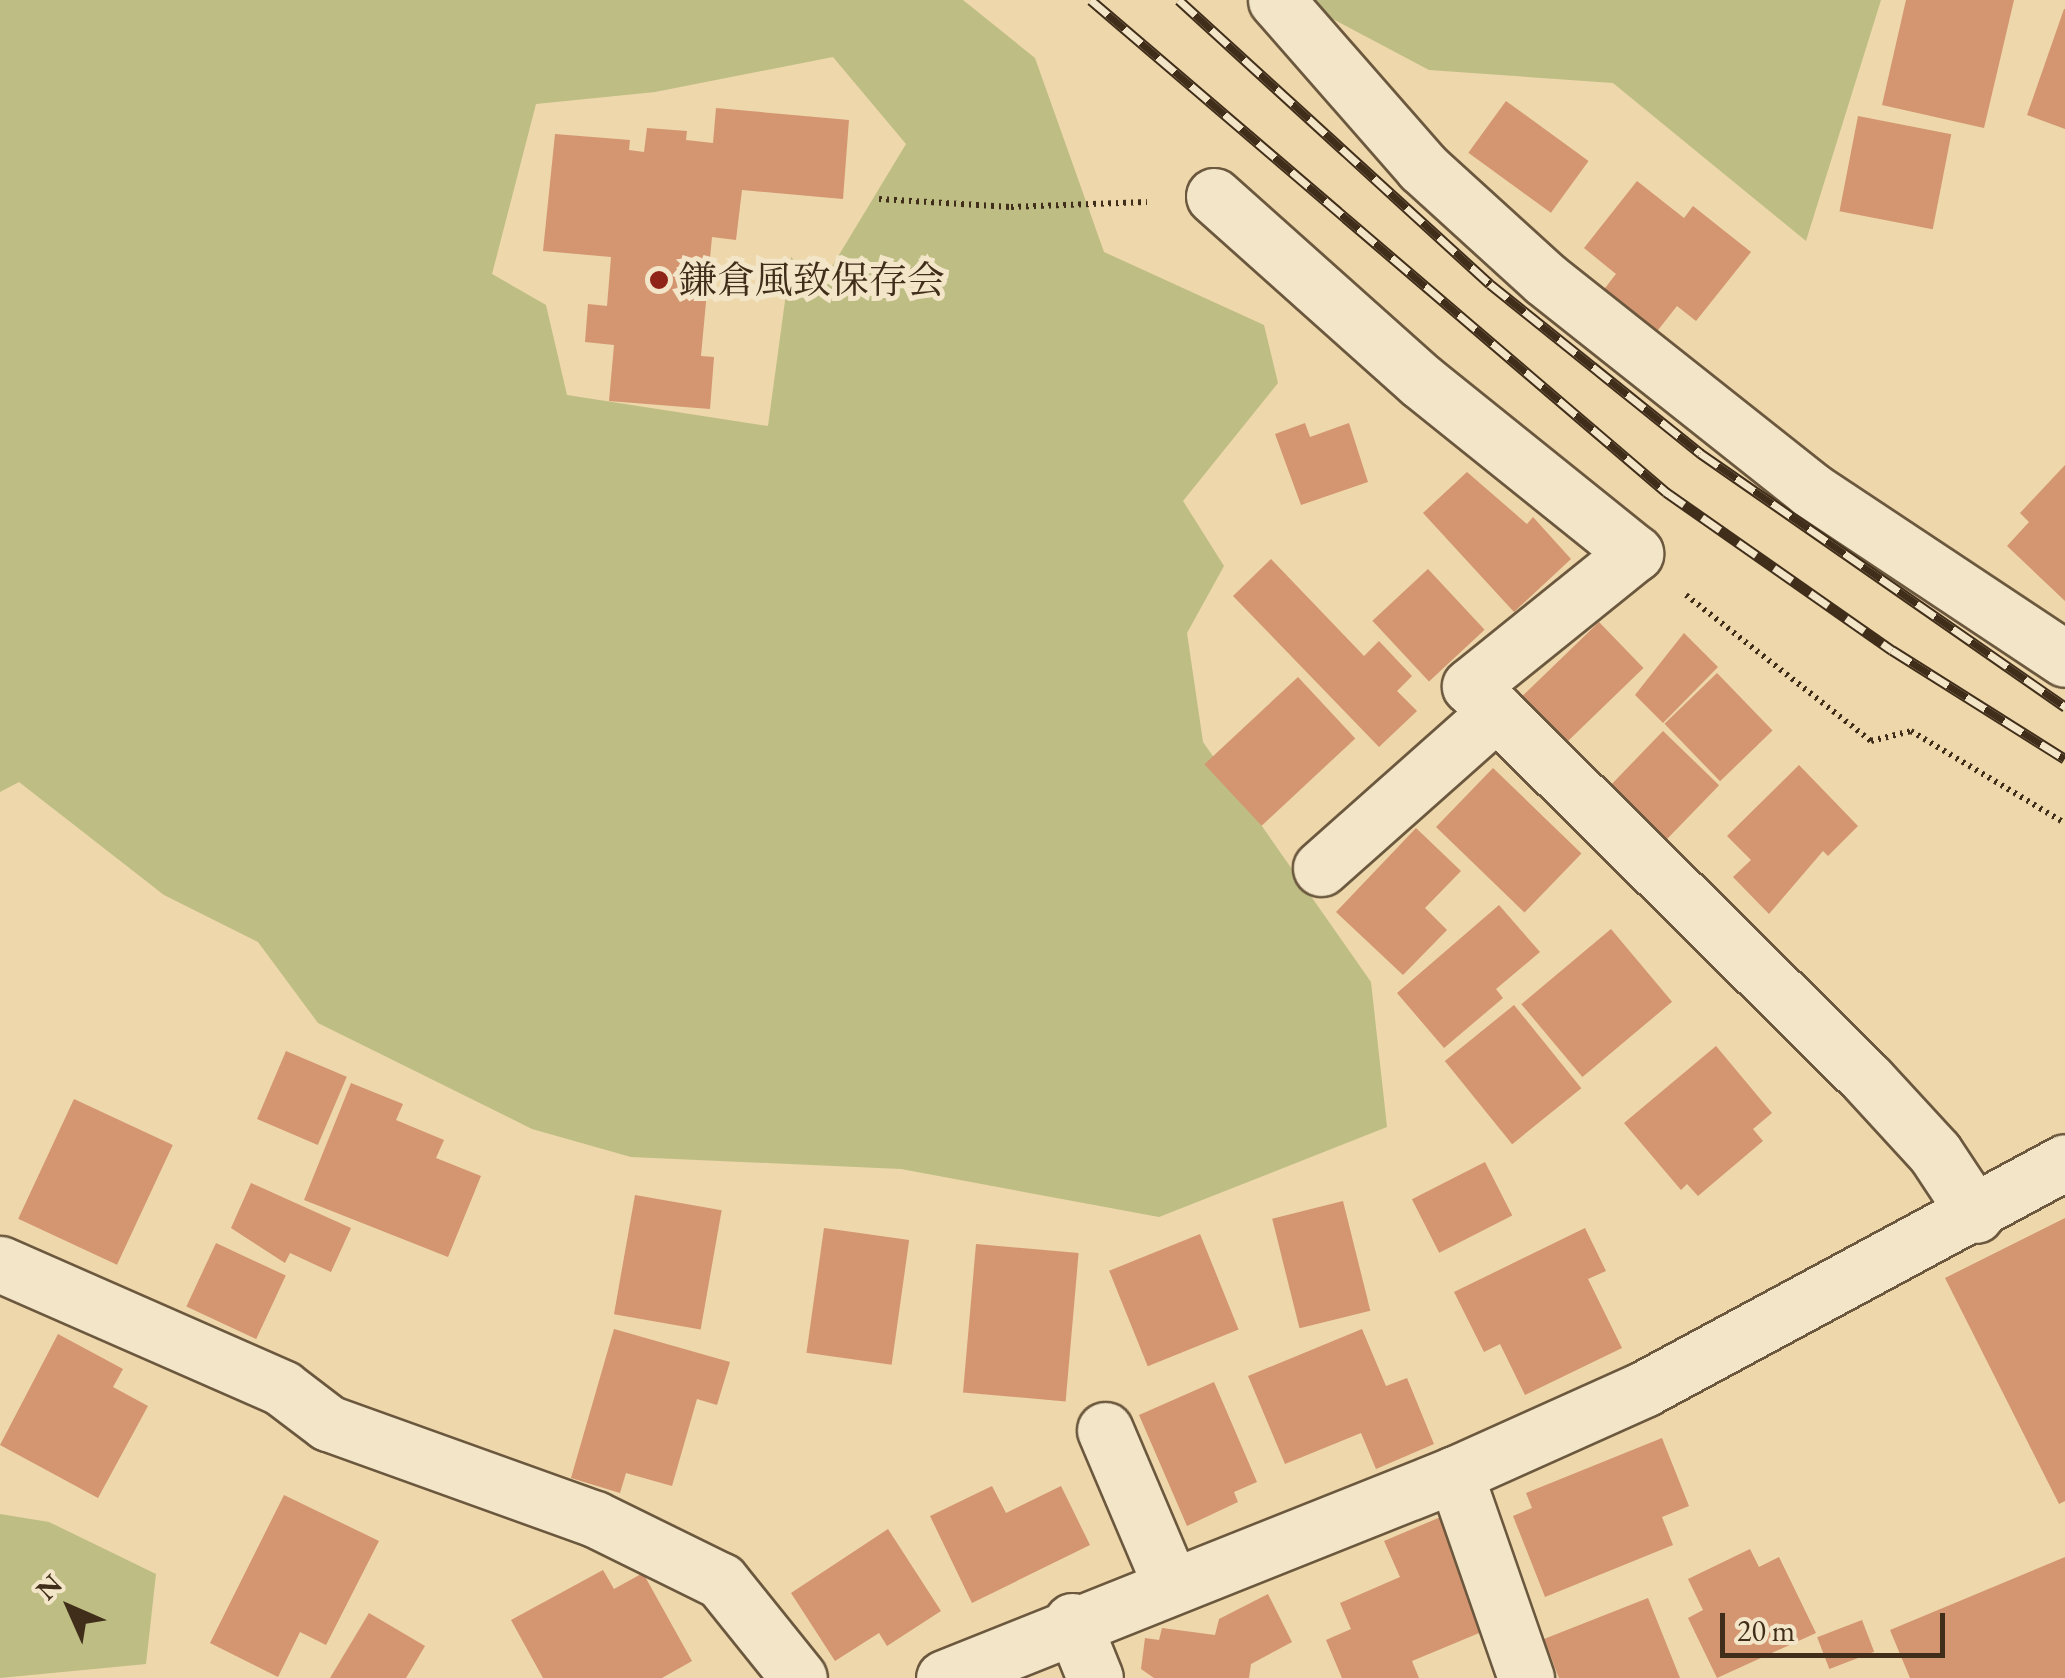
<!DOCTYPE html>
<meta charset="utf-8">
<style>
body{margin:0}
#map{position:relative;width:2065px;height:1678px;overflow:hidden;background:#edd7ab;font-family:"EB Garamond","Noto Serif JP",serif}
div>[style]{position:absolute}
.green>*{inset:0;background:#bebd84}
.building>*{inset:0;background:#d49571;transform-origin:0 0}
.path>*{height:6px;margin-top:-3px;transform-origin:0;background:repeating-linear-gradient(90deg,#402d1a 0 2.5px,transparent 0 7.5px)}
.roads{filter:drop-shadow(2px 0 #6b583e) drop-shadow(-2px 0 #6b583e) drop-shadow(0 2px #6b583e) drop-shadow(0 -2px #6b583e)}
.minor>*{height:55px;margin:-27.5px;padding:0 27.5px;transform-origin:27.5px;border-radius:27.5px;background:#f3e5c8}
.rail>*{height:11px;margin-top:-5.5px;transform-origin:0;background:repeating-linear-gradient(90deg,#f3e5c8 0 22px,#402d1a 0 44px);box-sizing:border-box;border-block:2px solid #402d1a}
.dots>*{width:28px;height:28px;translate:-50% -50%;box-sizing:border-box;border:5px solid #f3e5c8;border-radius:50%}
span{translate:-50% -50%;white-space:nowrap;text-align:center;line-height:1.15;-webkit-text-stroke:10px #f3e5c8;paint-order:stroke}
.poi-label{font-size:38px;color:#402d1a}
.left{translate:0 -50%;text-align:left}
.north{position:absolute;left:20px;top:1558px;width:100px;height:100px;-webkit-text-stroke:8px #f3e5c8;paint-order:stroke;rotate:315deg;font-size:28px;font-weight:700;line-height:40px;text-align:center;color:#402d1a}
.north::after{content:'';display:block;margin:auto;width:35px;height:45px;background:#402d1a;clip-path:polygon(50% 0,100% 100%,50% 72%,0 100%)}
.scale{position:absolute;left:1720px;top:1613px;width:225px;height:45px;box-sizing:border-box;border:5px solid #402d1a;border-top:0;padding-left:12px;font-size:30px;line-height:35px;white-space:nowrap;color:#402d1a;-webkit-text-stroke:8px #f3e5c8;paint-order:stroke}
</style>
<div id="map">
<div class="green">
<div style="clip-path:polygon(evenodd,0 0,963px 0,1035px 58px,1104px 252px,1264px 325px,1278px 383px,1183px 501px,1224px 566px,1187px 633px,1203px 742px,1371px 982px,1387px 1127px,1159px 1217px,901px 1169px,631px 1157px,532px 1129px,318px 1023px,258px 942px,164px 895px,19px 782px,0 792px,0 0,833px 57px,906px 144px,819px 288px,791px 257px,768px 426px,567px 395px,546px 305px,492px 274px,536px 104px,655px 92px,833px 57px)"></div>
<div style="clip-path:polygon(1297px 0,1881px 0,1806px 241px,1613px 83px,1429px 70px)"></div>
<div style="clip-path:polygon(0 1514px,49px 1522px,156px 1574px,146px 1664px,0 1678px)"></div>
</div>
<div class="building">
<div style="clip-path:polygon(1906px 0,2014px 0,1984px 128px,1882px 105px)"></div>
<div style="clip-path:polygon(2064px 9px,2065px 9px,2065px 129px,2027px 115px)"></div>
<div style="left:1506px;top:101px;width:102px;height:64px;rotate:36deg"></div>
<div style="clip-path:polygon(716px 108px,849px 120px,843px 199px,742px 190px,736px 240px,712px 237px,701px 356px,714px 357px,710px 409px,609px 401px,614px 345px,585px 342px,588px 304px,607px 306px,611px 257px,543px 251px,555px 134px,630px 140px,629px 150px,644px 152px,647px 128px,687px 131px,686px 140px,713px 143px)"></div>
<div style="left:1858px;top:116px;width:95px;height:97px;rotate:11deg"></div>
<div style="clip-path:polygon(1637px 181px,1684px 218px,1693px 206px,1751px 252px,1696px 321px,1677px 306px,1651px 339px,1598px 297px,1616px 274px,1584px 248px)"></div>
<div style="clip-path:polygon(1305px 423px,1310px 437px,1349px 423px,1368px 482px,1301px 505px,1275px 434px)"></div>
<div style="clip-path:polygon(2065px 465px,2065px 601px,2007px 546px,2029px 522px,2020px 513px)"></div>
<div style="clip-path:polygon(1467px 472px,1527px 524px,1533px 517px,1571px 559px,1514px 612px,1423px 513px)"></div>
<div style="clip-path:polygon(1271px 559px,1364px 656px,1379px 641px,1412px 676px,1397px 691px,1417px 711px,1379px 747px,1233px 596px)"></div>
<div style="left:1428px;top:569px;width:83px;height:76px;rotate:47deg"></div>
<div style="left:1599px;top:622px;width:64px;height:111px;rotate:46deg"></div>
<div style="clip-path:polygon(1684px 633px,1718px 667px,1663px 723px,1635px 695px)"></div>
<div style="left:1717px;top:673px;width:80px;height:73px;rotate:46deg"></div>
<div style="left:1298px;top:677px;width:84px;height:128px;rotate:47deg"></div>
<div style="left:1663px;top:731px;width:78px;height:76px;rotate:44deg"></div>
<div style="clip-path:polygon(1799px 765px,1858px 826px,1828px 856px,1823px 851px,1769px 914px,1733px 877px,1751px 860px,1727px 836px)"></div>
<div style="left:1493px;top:768px;width:123px;height:82px;rotate:44deg"></div>
<div style="clip-path:polygon(1416px 828px,1461px 871px,1425px 908px,1447px 930px,1403px 975px,1336px 912px)"></div>
<div style="clip-path:polygon(1499px 905px,1540px 952px,1496px 989px,1503px 998px,1444px 1048px,1397px 993px)"></div>
<div style="left:1611px;top:929px;width:95px;height:117px;rotate:50deg"></div>
<div style="left:1514px;top:1005px;width:107px;height:89px;rotate:51deg"></div>
<div style="clip-path:polygon(1716px 1046px,1772px 1113px,1753px 1129px,1763px 1141px,1698px 1196px,1687px 1184px,1681px 1190px,1624px 1123px)"></div>
<div style="left:286px;top:1051px;width:66px;height:74px;rotate:23deg"></div>
<div style="clip-path:polygon(351px 1083px,403px 1104px,396px 1120px,444px 1140px,436px 1158px,481px 1176px,448px 1257px,304px 1200px)"></div>
<div style="left:74px;top:1099px;width:109px;height:132px;rotate:25deg"></div>
<div style="left:1485px;top:1162px;width:60px;height:82px;rotate:63deg"></div>
<div style="clip-path:polygon(251px 1183px,351px 1228px,331px 1272px,290px 1253px,285px 1263px,231px 1228px)"></div>
<div style="left:635px;top:1195px;width:88px;height:121px;rotate:10deg"></div>
<div style="left:1343px;top:1201px;width:113px;height:73px;rotate:76deg"></div>
<div style="clip-path:polygon(2065px 1218px,2065px 1501px,2059px 1504px,1945px 1278px)"></div>
<div style="left:824px;top:1228px;width:86px;height:126px;rotate:8deg"></div>
<div style="clip-path:polygon(1585px 1228px,1606px 1271px,1588px 1279px,1622px 1348px,1525px 1395px,1500px 1344px,1484px 1352px,1454px 1292px)"></div>
<div style="left:1200px;top:1234px;width:103px;height:98px;rotate:68deg"></div>
<div style="left:216px;top:1243px;width:77px;height:70px;rotate:25deg"></div>
<div style="left:976px;top:1244px;width:103px;height:149px;rotate:5deg"></div>
<div style="clip-path:polygon(614px 1329px,730px 1362px,717px 1405px,697px 1399px,672px 1486px,626px 1473px,620px 1493px,571px 1478px)"></div>
<div style="clip-path:polygon(1362px 1329px,1386px 1386px,1407px 1378px,1434px 1444px,1376px 1469px,1361px 1433px,1285px 1464px,1248px 1376px)"></div>
<div style="clip-path:polygon(58px 1334px,123px 1369px,113px 1387px,148px 1406px,98px 1498px,0 1445px)"></div>
<div style="clip-path:polygon(1214px 1382px,1257px 1482px,1234px 1492px,1238px 1502px,1187px 1526px,1139px 1415px)"></div>
<div style="clip-path:polygon(1662px 1438px,1689px 1506px,1662px 1517px,1673px 1545px,1545px 1597px,1513px 1516px,1532px 1508px,1526px 1493px)"></div>
<div style="clip-path:polygon(992px 1486px,1006px 1513px,1061px 1486px,1090px 1545px,972px 1603px,930px 1516px)"></div>
<div style="clip-path:polygon(284px 1495px,379px 1541px,326px 1645px,300px 1632px,278px 1677px,210px 1643px)"></div>
<div style="clip-path:polygon(1443px 1516px,1484px 1631px,1412px 1661px,1419px 1678px,1342px 1678px,1326px 1640px,1351px 1629px,1340px 1603px,1400px 1577px,1384px 1541px)"></div>
<div style="clip-path:polygon(888px 1529px,941px 1611px,887px 1646px,879px 1633px,835px 1661px,791px 1593px)"></div>
<div style="clip-path:polygon(1750px 1549px,1759px 1567px,1779px 1557px,1816px 1633px,1717px 1678px,1688px 1618px,1703px 1610px,1688px 1579px)"></div>
<div style="clip-path:polygon(2065px 1557px,2065px 1678px,1910px 1678px,1890px 1630px)"></div>
<div style="clip-path:polygon(603px 1570px,614px 1589px,643px 1573px,692px 1661px,662px 1678px,543px 1678px,511px 1620px)"></div>
<div style="clip-path:polygon(1268px 1594px,1292px 1642px,1251px 1664px,1249px 1678px,1154px 1678px,1141px 1669px,1145px 1638px,1159px 1640px,1162px 1628px,1215px 1635px,1219px 1619px)"></div>
<div style="clip-path:polygon(1648px 1598px,1680px 1678px,1559px 1678px,1544px 1639px)"></div>
<div style="clip-path:polygon(369px 1613px,425px 1646px,406px 1678px,330px 1678px)"></div>
<div style="left:1862px;top:1620px;width:34px;height:48px;rotate:69deg"></div>
</div>
<div class="path">
<div style="left:879px;top:199px;width:132px;rotate:3.5deg"></div>
<div style="left:1011px;top:207px;width:136px;rotate:-2.1deg"></div>
<div style="left:1686px;top:595px;width:236px;rotate:38.3deg"></div>
<div style="left:1871px;top:741px;width:41px;rotate:-14deg"></div>
<div style="left:1911px;top:731px;width:179px;rotate:30.9deg"></div>
</div>
<div class="roads">
<div class="minor">
<div style="left:1276px;top:0;width:222px;rotate:48.8deg"></div>
<div style="left:1422px;top:167px;width:166px;rotate:42.3deg"></div>
<div style="left:1545px;top:279px;width:340px;rotate:38.4deg"></div>
<div style="left:1811px;top:490px;width:305px;rotate:33.6deg"></div>
<div style="left:1214px;top:196px;width:278px;rotate:41.8deg"></div>
<div style="left:1421px;top:381px;width:275px;rotate:38.8deg"></div>
<div style="left:1635px;top:553px;width:212px;rotate:141.1deg"></div>
<div style="left:1470px;top:686px;width:559px;rotate:44.71deg"></div>
<div style="left:1867px;top:1079px;width:100px;rotate:47.4deg"></div>
<div style="left:1935px;top:1153px;width:74px;rotate:56.5deg"></div>
<div style="left:1321px;top:868px;width:235px;rotate:-41.6deg"></div>
<div style="left:0;top:1264px;width:308px;rotate:23.7deg"></div>
<div style="left:282px;top:1388px;width:58px;rotate:37.3deg"></div>
<div style="left:328px;top:1423px;width:284px;rotate:19.8deg"></div>
<div style="left:595px;top:1519px;width:140px;rotate:26.2deg"></div>
<div style="left:721px;top:1581px;width:124px;rotate:51.2deg"></div>
<div style="left:1105px;top:1430px;width:166px;rotate:67deg"></div>
<div style="left:1455px;top:1474px;width:216px;rotate:70.8deg"></div>
<div style="left:1072px;top:1621px;width:61px;rotate:68deg"></div>
<div style="left:944px;top:1678px;width:550px;rotate:-21.76deg"></div>
<div style="left:1455px;top:1474px;width:207px;rotate:-24.2deg"></div>
<div style="left:1644px;top:1389px;width:478px;rotate:-28.3deg"></div>
</div>
</div>
<div class="rail">
<div style="left:1091px;top:0;width:757px;rotate:40.55deg"></div>
<div style="left:1666px;top:492px;width:276px;rotate:35deg"></div>
<div style="left:1892px;top:650px;width:204px;rotate:32.2deg"></div>
<div style="left:1179px;top:0;width:421px;rotate:42.4deg"></div>
<div style="left:1490px;top:284px;width:270px;rotate:38.8deg"></div>
<div style="left:1700px;top:453px;width:445px;rotate:34.8deg"></div>
</div>
<div class="dots">
<div style="left:659px;top:280px;background:#8f2418"></div>
</div>
<div class="poi-label">
<span class="left" style="left:679px;top:280px">鎌倉風致保存会</span>
</div>
<div class="north">N</div>
<div class="scale">20 m</div>
</div>
